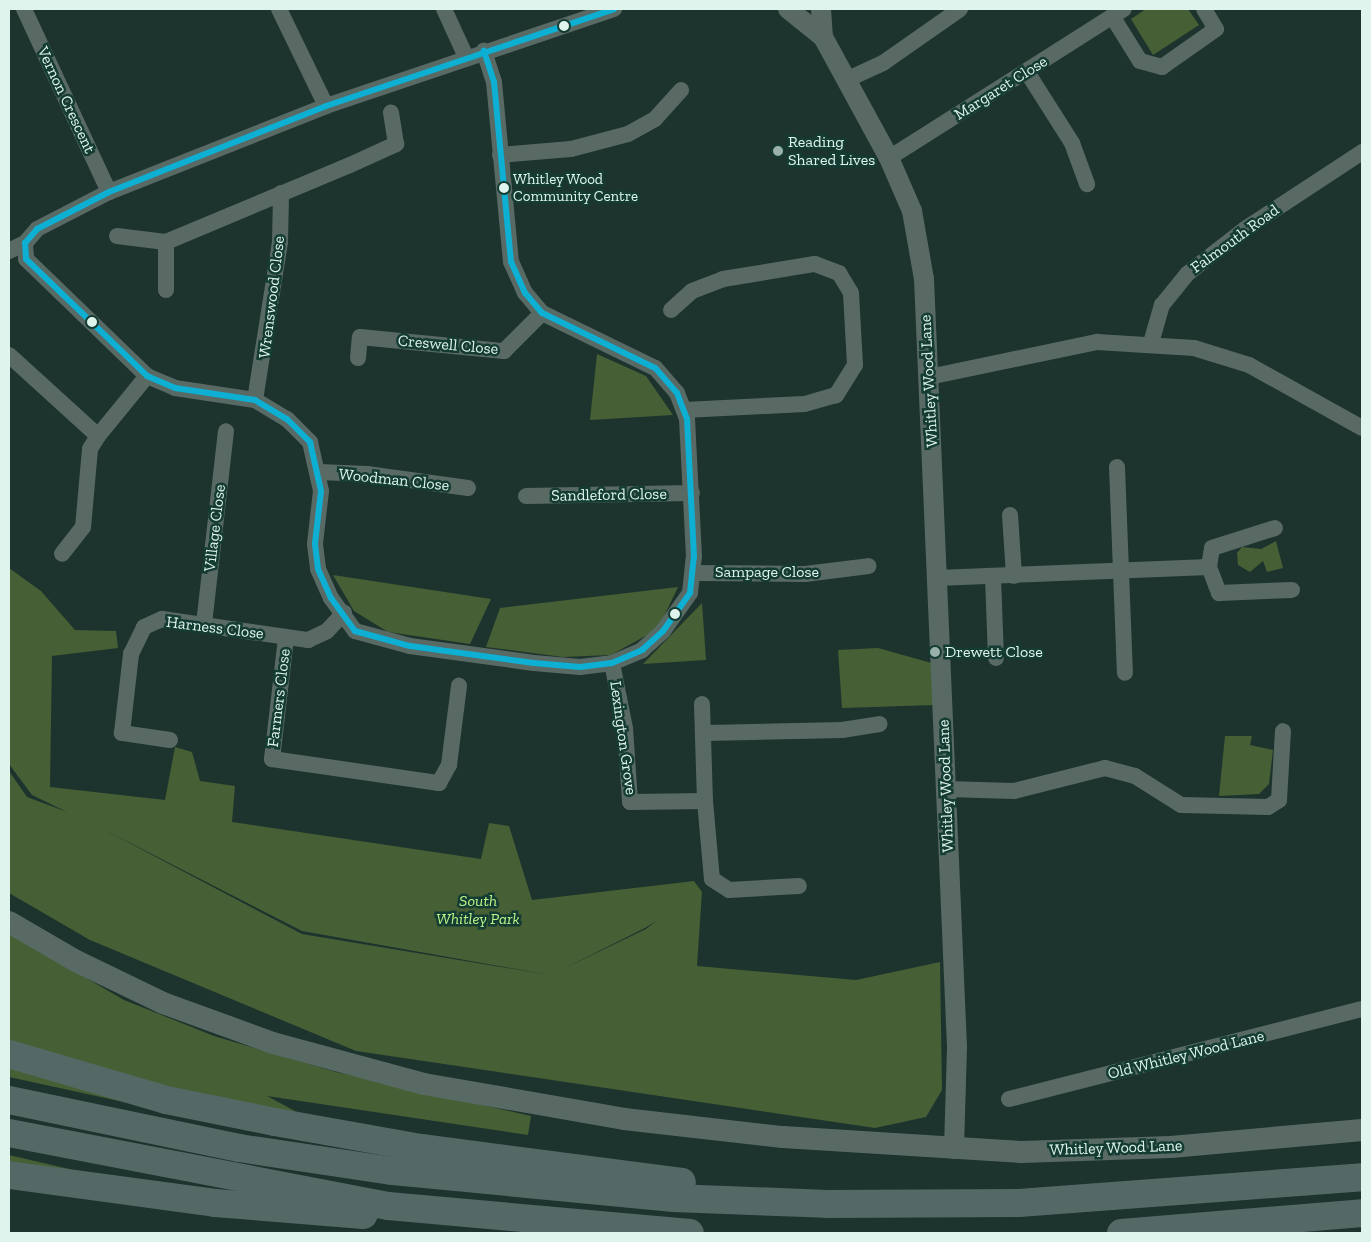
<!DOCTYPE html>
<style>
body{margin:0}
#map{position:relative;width:1371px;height:1242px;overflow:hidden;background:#1d332e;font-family:"Zilla Slab",serif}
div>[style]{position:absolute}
.green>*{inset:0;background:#465f34}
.minor>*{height:16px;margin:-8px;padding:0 8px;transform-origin:8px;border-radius:8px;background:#596a65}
.tertiary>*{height:20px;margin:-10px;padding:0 10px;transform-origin:10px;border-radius:10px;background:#596a65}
.secondary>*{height:22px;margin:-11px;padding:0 11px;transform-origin:11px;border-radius:11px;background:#596a65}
.motorway>*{height:28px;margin:-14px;padding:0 14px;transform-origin:14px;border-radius:14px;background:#546966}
.bus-1>*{height:6px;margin:-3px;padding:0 3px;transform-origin:3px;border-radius:3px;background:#0dafd3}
.dots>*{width:14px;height:14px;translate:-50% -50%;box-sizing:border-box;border:2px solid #143c33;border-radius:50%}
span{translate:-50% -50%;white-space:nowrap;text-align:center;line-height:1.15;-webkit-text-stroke:5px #143c33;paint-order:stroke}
.bus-label{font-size:15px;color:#def4ed}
.left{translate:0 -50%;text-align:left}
.street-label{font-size:16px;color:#def4ed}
.poi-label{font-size:16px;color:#def4ed}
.park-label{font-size:16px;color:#bcf789;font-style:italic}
.frame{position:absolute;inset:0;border:10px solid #def4ed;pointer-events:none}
</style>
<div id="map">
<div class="green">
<div style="clip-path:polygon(1146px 9px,1188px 9px,1199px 25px,1153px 55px,1131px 19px)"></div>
<div style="clip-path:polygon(597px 354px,646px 376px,673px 415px,590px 420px)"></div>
<div style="clip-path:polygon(1276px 541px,1283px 568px,1267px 572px,1263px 561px,1250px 572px,1238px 565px,1237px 553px,1242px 547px,1261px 549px)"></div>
<div style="clip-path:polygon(evenodd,9px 568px,41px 591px,75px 630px,116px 631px,118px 648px,52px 656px,50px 787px,165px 800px,175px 747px,192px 752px,200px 781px,235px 786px,232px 822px,481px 859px,489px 823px,509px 826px,532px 900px,694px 881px,702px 892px,697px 966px,856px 980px,940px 962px,942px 1090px,926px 1117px,875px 1128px,356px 1051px,90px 940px,9px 893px,9px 771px,27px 797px,67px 812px,32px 795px,9px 764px,9px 568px,101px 828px,302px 931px,550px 975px,302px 934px,101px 828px,9px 568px,656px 921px,646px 929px,563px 969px,645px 928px,656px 921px)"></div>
<div style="clip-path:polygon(333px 575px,491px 599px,470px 644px,388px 632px,354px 611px)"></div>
<div style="clip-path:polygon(678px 587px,658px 629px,611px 655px,563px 657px,486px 647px,500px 608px)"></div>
<div style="clip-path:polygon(702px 603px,706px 660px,643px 664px)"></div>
<div style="clip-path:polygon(878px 648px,935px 664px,935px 705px,842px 708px,838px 650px)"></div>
<div style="clip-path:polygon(1225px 736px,1252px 736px,1250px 745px,1273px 750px,1269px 784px,1259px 794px,1219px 796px)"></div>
<div style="clip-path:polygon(9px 933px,124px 1000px,214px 1036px,336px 1072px,531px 1116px,528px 1135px,267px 1096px,304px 1116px,157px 1086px,9px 1044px)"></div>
<div style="clip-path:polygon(9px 1067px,142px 1106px,9px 1077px)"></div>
<div style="clip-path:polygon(9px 1155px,108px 1178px,9px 1164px)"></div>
</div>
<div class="minor">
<div style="left:24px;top:9px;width:202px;rotate:65.1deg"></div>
<div style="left:279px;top:9px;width:108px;rotate:64.1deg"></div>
<div style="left:444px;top:9px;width:53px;rotate:65.4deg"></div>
<div style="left:1112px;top:16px;width:53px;rotate:58.1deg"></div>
<div style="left:1140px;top:61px;width:23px;rotate:15deg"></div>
<div style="left:1162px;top:67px;width:66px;rotate:-35.1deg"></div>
<div style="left:1216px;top:29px;width:23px;rotate:-121deg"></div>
<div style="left:1027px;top:72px;width:84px;rotate:57.6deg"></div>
<div style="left:1072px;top:143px;width:44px;rotate:69.9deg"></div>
<div style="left:846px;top:80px;width:41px;rotate:-24.7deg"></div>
<div style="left:883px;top:63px;width:94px;rotate:-35deg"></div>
<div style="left:500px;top:155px;width:71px;rotate:-4.8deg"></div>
<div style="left:571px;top:149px;width:59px;rotate:-14.7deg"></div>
<div style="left:628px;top:134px;width:31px;rotate:-29deg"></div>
<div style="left:655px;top:119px;width:39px;rotate:-48deg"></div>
<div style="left:889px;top:158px;width:278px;rotate:-32.4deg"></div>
<div style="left:117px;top:236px;width:49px;rotate:7deg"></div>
<div style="left:166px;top:242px;width:199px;rotate:-22.7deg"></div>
<div style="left:350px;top:165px;width:51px;rotate:-24.5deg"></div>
<div style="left:396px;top:144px;width:32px;rotate:-99deg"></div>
<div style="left:25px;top:243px;width:16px;rotate:86deg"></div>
<div style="left:26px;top:259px;width:168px;rotate:44deg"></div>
<div style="left:147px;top:376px;width:30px;rotate:23deg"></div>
<div style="left:175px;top:388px;width:81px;rotate:8.5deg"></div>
<div style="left:255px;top:400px;width:37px;rotate:31deg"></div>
<div style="left:287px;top:419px;width:33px;rotate:45deg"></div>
<div style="left:310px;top:442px;width:50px;rotate:77.3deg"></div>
<div style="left:321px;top:491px;width:53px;rotate:96.5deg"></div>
<div style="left:315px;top:544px;width:25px;rotate:83deg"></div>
<div style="left:318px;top:569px;width:32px;rotate:66deg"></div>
<div style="left:331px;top:598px;width:41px;rotate:54deg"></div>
<div style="left:355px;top:631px;width:57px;rotate:15.3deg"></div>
<div style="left:410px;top:646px;width:125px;rotate:7.8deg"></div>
<div style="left:534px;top:663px;width:46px;rotate:5deg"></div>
<div style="left:580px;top:667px;width:32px;rotate:-7deg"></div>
<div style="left:612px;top:663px;width:33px;rotate:-23deg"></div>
<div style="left:642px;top:650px;width:28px;rotate:-42deg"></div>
<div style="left:663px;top:631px;width:47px;rotate:-54.6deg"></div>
<div style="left:690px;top:593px;width:36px;rotate:-84deg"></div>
<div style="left:694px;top:557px;width:138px;rotate:-92.9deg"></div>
<div style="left:687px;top:419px;width:28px;rotate:-111deg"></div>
<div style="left:677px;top:393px;width:33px;rotate:-131deg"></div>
<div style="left:655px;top:368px;width:126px;rotate:-154deg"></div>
<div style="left:542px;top:313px;width:26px;rotate:-130deg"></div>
<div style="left:525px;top:293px;width:34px;rotate:-114deg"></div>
<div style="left:511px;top:262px;width:181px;rotate:-95.4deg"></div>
<div style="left:494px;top:82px;width:33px;rotate:-108deg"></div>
<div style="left:9px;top:251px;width:18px;rotate:-27deg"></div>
<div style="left:25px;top:243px;width:18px;rotate:-49deg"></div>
<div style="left:37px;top:229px;width:81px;rotate:-27.2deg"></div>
<div style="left:109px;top:192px;width:233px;rotate:-21.6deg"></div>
<div style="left:326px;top:106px;width:304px;rotate:-18.6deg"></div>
<div style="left:166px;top:290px;width:48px;rotate:-90deg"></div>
<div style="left:671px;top:310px;width:28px;rotate:-42deg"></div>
<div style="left:692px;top:291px;width:33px;rotate:-21deg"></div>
<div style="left:723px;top:279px;width:93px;rotate:-9.3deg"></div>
<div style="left:815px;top:264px;width:26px;rotate:21deg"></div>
<div style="left:839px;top:273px;width:23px;rotate:59deg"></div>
<div style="left:851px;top:293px;width:72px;rotate:86.8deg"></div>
<div style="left:855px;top:365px;width:36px;rotate:122deg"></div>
<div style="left:836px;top:395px;width:33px;rotate:164deg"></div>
<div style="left:804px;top:404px;width:120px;rotate:177.1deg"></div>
<div style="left:1151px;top:343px;width:40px;rotate:-74deg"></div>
<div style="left:1162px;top:305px;width:40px;rotate:-51deg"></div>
<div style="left:1187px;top:274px;width:73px;rotate:-37.8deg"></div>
<div style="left:1245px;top:229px;width:140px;rotate:-33.3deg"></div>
<div style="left:9px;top:355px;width:120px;rotate:42.3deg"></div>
<div style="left:98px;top:436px;width:15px;rotate:122deg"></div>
<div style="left:90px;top:449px;width:78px;rotate:95.1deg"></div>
<div style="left:83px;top:527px;width:34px;rotate:128deg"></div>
<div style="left:358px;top:358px;width:21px;rotate:-85deg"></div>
<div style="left:360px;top:337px;width:145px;rotate:5.6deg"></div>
<div style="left:504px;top:351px;width:54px;rotate:-45deg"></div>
<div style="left:929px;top:377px;width:172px;rotate:-11.8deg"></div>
<div style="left:1097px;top:342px;width:97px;rotate:3.5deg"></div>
<div style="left:1194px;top:348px;width:58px;rotate:17.2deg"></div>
<div style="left:1249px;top:365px;width:129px;rotate:29.1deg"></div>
<div style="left:255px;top:400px;width:160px;rotate:-81deg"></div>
<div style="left:280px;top:242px;width:49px;rotate:-88.8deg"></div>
<div style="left:98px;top:436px;width:77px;rotate:-50.8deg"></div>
<div style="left:1117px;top:467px;width:206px;rotate:87.8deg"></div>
<div style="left:319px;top:472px;width:48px;rotate:2.4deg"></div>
<div style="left:367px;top:474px;width:102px;rotate:7.9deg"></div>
<div style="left:526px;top:496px;width:166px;rotate:-1deg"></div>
<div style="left:1010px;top:515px;width:61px;rotate:86.2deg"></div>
<div style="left:1209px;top:567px;width:19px;rotate:-81deg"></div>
<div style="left:1212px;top:548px;width:66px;rotate:-17.6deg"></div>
<div style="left:694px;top:573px;width:111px;rotate:0.5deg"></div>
<div style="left:805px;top:574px;width:64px;rotate:-7.1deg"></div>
<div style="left:993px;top:577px;width:81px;rotate:87.9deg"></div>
<div style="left:937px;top:578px;width:272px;rotate:-2.3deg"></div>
<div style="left:1209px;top:567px;width:28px;rotate:69deg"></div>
<div style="left:1219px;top:593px;width:73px;rotate:-2.4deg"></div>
<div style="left:204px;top:624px;width:194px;rotate:-83.5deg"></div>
<div style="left:286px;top:638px;width:122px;rotate:96.6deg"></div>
<div style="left:272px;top:759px;width:169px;rotate:8.2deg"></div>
<div style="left:439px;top:783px;width:21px;rotate:-61deg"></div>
<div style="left:449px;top:765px;width:80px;rotate:-82.8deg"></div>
<div style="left:612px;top:663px;width:66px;rotate:78.7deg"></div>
<div style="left:625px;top:728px;width:74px;rotate:86.1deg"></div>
<div style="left:630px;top:802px;width:75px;rotate:-0.8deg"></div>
<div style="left:705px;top:801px;width:97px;rotate:-91.8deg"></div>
<div style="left:706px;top:733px;width:136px;rotate:-1.3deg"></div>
<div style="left:842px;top:730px;width:38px;rotate:-9deg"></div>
<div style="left:170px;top:740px;width:49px;rotate:-171.7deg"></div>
<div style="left:122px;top:733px;width:80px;rotate:-83.5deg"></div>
<div style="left:131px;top:654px;width:30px;rotate:-64deg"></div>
<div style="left:144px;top:627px;width:20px;rotate:-24deg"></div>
<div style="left:162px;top:619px;width:148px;rotate:8.2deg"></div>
<div style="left:308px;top:640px;width:21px;rotate:-25deg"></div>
<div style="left:327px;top:631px;width:25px;rotate:-47deg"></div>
<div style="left:947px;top:789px;width:67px;rotate:1.7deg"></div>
<div style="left:1014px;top:791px;width:94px;rotate:-14.2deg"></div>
<div style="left:1105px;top:768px;width:31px;rotate:15deg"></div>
<div style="left:1135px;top:776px;width:54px;rotate:32.2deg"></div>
<div style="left:1181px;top:805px;width:87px;rotate:1.3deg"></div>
<div style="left:1268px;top:807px;width:13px;rotate:-32deg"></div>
<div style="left:1279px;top:800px;width:69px;rotate:-86.7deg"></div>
<div style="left:705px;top:801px;width:78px;rotate:84.9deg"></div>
<div style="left:712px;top:879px;width:20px;rotate:33deg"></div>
<div style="left:729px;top:890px;width:70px;rotate:-3.3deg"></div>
<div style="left:1009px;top:1099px;width:364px;rotate:-14.3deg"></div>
</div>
<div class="tertiary">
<div style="left:788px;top:9px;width:45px;rotate:38.7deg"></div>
<div style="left:823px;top:37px;width:138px;rotate:61.4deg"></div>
<div style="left:889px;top:158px;width:58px;rotate:66.5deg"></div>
<div style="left:912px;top:211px;width:69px;rotate:80deg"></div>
<div style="left:924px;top:279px;width:769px;rotate:87.54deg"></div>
<div style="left:957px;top:1047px;width:102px;rotate:91.7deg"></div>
<div style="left:821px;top:9px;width:28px;rotate:86deg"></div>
</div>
<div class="secondary">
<div style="left:9px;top:922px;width:78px;rotate:30.2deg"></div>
<div style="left:76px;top:961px;width:97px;rotate:25.8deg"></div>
<div style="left:163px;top:1003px;width:117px;rotate:20deg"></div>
<div style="left:273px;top:1043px;width:156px;rotate:15.2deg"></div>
<div style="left:424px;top:1084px;width:203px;rotate:9.9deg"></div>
<div style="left:624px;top:1119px;width:160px;rotate:6.5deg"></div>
<div style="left:783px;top:1137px;width:238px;rotate:3.6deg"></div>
<div style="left:1021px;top:1152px;width:150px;rotate:-1.9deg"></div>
<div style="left:1171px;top:1147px;width:192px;rotate:-5.1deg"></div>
</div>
<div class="motorway">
<div style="left:9px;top:1054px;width:164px;rotate:16.3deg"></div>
<div style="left:166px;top:1100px;width:111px;rotate:11.4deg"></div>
<div style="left:275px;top:1122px;width:148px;rotate:10.1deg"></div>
<div style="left:421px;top:1148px;width:263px;rotate:7.4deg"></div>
<div style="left:9px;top:1100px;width:235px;rotate:11.8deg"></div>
<div style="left:239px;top:1148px;width:156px;rotate:8.5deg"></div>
<div style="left:393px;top:1171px;width:282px;rotate:5.5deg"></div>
<div style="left:674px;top:1198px;width:153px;rotate:2.2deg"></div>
<div style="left:827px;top:1204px;width:192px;rotate:-0.3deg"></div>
<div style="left:1019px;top:1203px;width:344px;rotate:-4.3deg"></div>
<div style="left:9px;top:1133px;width:386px;rotate:10.9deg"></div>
<div style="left:388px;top:1206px;width:303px;rotate:5.1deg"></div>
<div style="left:9px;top:1175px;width:208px;rotate:7.7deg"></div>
<div style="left:215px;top:1203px;width:149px;rotate:4.6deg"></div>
<div style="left:1121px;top:1233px;width:242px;rotate:-4.7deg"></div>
</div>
<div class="bus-1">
<div style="left:25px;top:243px;width:16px;rotate:86deg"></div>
<div style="left:26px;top:259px;width:168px;rotate:44deg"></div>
<div style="left:147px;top:376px;width:30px;rotate:23deg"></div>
<div style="left:175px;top:388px;width:81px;rotate:8.5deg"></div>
<div style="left:255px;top:400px;width:37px;rotate:31deg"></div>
<div style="left:287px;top:419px;width:33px;rotate:45deg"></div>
<div style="left:310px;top:442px;width:50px;rotate:77.3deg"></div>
<div style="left:321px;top:491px;width:53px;rotate:96.5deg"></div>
<div style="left:315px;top:544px;width:25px;rotate:83deg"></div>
<div style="left:318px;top:569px;width:32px;rotate:66deg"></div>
<div style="left:331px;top:598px;width:41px;rotate:54deg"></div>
<div style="left:355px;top:631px;width:57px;rotate:15.3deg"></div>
<div style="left:410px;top:646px;width:125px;rotate:7.8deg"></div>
<div style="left:534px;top:663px;width:46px;rotate:5deg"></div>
<div style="left:580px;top:667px;width:32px;rotate:-7deg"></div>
<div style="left:612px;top:663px;width:33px;rotate:-23deg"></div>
<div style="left:642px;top:650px;width:28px;rotate:-42deg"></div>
<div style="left:663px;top:631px;width:47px;rotate:-54.6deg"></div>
<div style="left:690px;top:593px;width:36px;rotate:-84deg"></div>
<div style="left:694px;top:557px;width:138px;rotate:-92.9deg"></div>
<div style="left:687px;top:419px;width:28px;rotate:-111deg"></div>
<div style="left:677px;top:393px;width:33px;rotate:-131deg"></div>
<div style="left:655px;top:368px;width:126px;rotate:-154deg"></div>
<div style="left:542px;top:313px;width:26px;rotate:-130deg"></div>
<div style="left:525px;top:293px;width:34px;rotate:-114deg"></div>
<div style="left:511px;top:262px;width:181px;rotate:-95.4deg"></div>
<div style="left:494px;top:82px;width:33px;rotate:-108deg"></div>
<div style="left:25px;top:243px;width:18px;rotate:-49deg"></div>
<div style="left:37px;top:229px;width:81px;rotate:-27.2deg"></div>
<div style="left:109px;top:192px;width:233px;rotate:-21.6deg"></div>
<div style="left:326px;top:106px;width:304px;rotate:-18.6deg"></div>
</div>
<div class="dots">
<div style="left:564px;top:26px;background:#def4ed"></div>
<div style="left:778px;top:151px;background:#9ab0aa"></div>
<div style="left:504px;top:188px;background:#def4ed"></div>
<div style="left:92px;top:322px;background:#def4ed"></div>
<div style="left:675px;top:614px;background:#def4ed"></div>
<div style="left:935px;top:652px;background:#9ab0aa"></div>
</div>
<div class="bus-label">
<span class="left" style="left:513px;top:188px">Whitley Wood<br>Community Centre</span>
</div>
<div class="street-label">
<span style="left:1001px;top:88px;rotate:-32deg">Margaret Close</span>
<span style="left:66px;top:100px;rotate:65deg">Vernon Crescent</span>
<span style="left:1235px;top:239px;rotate:-36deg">Falmouth Road</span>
<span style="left:272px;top:297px;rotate:-83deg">Wrenswood Close</span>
<span style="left:448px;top:345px;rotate:5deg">Creswell Close</span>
<span style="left:929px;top:381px;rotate:-93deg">Whitley Wood Lane</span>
<span style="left:394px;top:480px;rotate:6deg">Woodman Close</span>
<span style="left:609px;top:495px;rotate:-1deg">Sandleford Close</span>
<span style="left:215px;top:528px;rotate:-83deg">Village Close</span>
<span style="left:767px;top:572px">Sampage Close</span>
<span style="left:215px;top:628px;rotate:7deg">Harness Close</span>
<span style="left:279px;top:698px;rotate:-83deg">Farmers Close</span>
<span style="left:623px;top:738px;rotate:82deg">Lexington Grove</span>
<span style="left:946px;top:786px;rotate:-92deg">Whitley Wood Lane</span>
<span style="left:1186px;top:1055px;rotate:-14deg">Old Whitley Wood Lane</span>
<span style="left:1116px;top:1148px;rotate:-2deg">Whitley Wood Lane</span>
</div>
<div class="poi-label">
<span class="left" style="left:788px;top:151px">Reading<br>Shared Lives</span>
<span class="left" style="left:945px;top:652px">Drewett Close</span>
</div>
<div class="park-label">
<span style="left:478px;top:910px">South<br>Whitley Park</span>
</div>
<div class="frame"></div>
</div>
